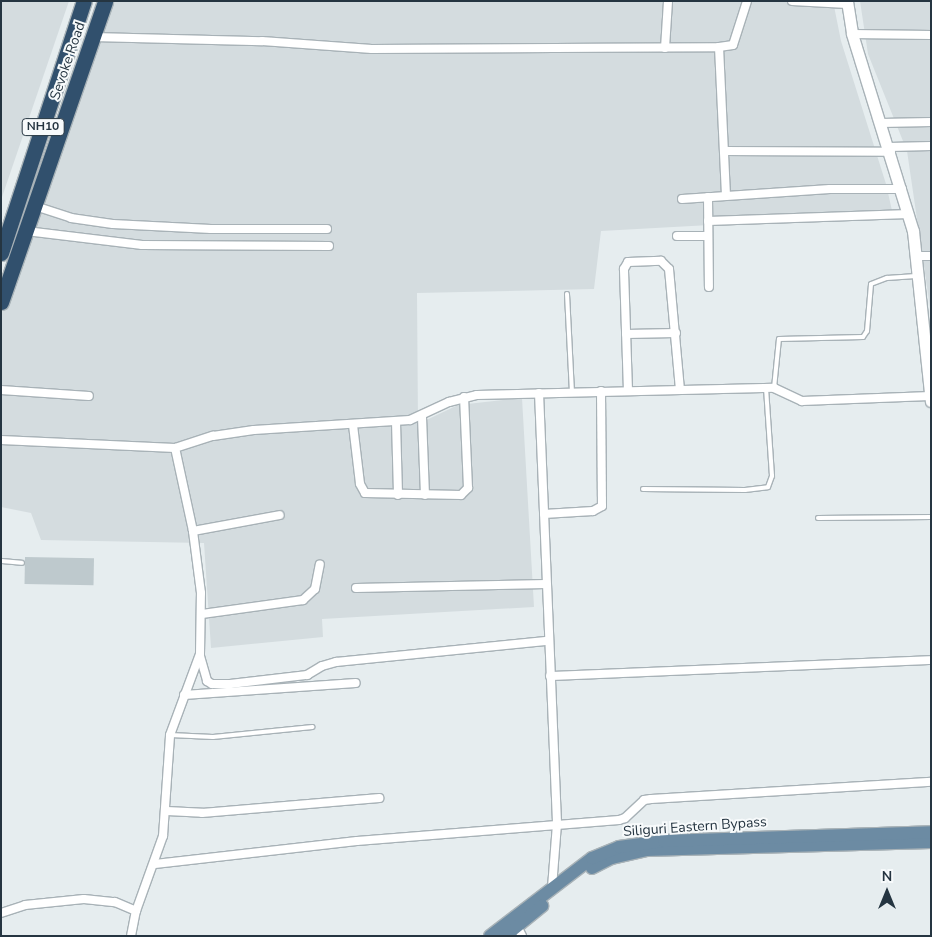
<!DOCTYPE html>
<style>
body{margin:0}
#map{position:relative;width:932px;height:937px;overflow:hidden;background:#e6edef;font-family:"Nunito Sans",sans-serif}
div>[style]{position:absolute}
.built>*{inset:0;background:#d4dcdf}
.building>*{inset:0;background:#bec9cd;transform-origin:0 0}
.roads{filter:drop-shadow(1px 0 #a8b2b7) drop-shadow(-1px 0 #a8b2b7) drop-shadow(0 1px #a8b2b7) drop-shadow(0 -1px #a8b2b7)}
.lane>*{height:4px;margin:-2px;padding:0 2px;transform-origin:2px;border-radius:2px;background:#fff}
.street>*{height:8px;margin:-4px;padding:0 4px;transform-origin:4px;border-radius:4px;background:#fff}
.secondary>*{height:11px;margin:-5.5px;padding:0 5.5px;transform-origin:5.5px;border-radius:5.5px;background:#fff}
.primary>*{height:12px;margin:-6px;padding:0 6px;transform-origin:6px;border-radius:6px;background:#6c8ba3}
.highway>*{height:15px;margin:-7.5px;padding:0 7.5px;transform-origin:7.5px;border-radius:7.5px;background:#31506d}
span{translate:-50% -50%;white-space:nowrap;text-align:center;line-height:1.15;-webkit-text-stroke:4px #f7fafb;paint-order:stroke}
.shield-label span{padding:1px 4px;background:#f7fafb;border:1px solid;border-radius:4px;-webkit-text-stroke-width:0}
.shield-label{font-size:12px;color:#253541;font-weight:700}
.street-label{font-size:14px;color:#253541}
.frame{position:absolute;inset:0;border:2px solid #253541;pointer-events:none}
.north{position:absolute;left:862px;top:867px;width:50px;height:50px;-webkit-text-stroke:4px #f7fafb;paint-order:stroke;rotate:0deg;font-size:14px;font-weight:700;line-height:20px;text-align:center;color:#253541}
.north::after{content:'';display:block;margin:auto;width:18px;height:22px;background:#253541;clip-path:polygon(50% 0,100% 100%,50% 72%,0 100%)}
</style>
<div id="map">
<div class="built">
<div style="clip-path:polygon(1px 1px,69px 1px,1px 200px)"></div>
<div style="clip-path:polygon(96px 1px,833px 1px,841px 41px,886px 184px,893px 215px,601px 231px,594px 289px,417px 293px,418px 424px,458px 405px,522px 398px,534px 607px,322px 619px,323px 637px,211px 648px,204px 543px,41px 540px,31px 513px,1px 507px,1px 308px)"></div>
<div style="clip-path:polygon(860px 1px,931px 1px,931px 314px,907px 151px,868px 54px)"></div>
</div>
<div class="building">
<div style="left:25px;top:557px;width:69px;height:27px;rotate:1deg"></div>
</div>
<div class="roads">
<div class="lane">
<div style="left:567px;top:294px;width:98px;rotate:87.1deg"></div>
<div style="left:774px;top:388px;width:49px;rotate:-84.2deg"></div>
<div style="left:779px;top:339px;width:84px;rotate:-1.4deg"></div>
<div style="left:863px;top:337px;width:7px;rotate:-56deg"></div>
<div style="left:867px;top:331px;width:47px;rotate:-85.1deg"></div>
<div style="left:871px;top:284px;width:17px;rotate:-21deg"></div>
<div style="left:887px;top:278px;width:29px;rotate:-4deg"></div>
<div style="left:643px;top:489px;width:102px;rotate:0.6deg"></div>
<div style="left:745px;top:490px;width:23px;rotate:-7deg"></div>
<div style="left:768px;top:487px;width:12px;rotate:-70deg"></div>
<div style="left:772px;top:476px;width:88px;rotate:-93.9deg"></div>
<div style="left:818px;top:518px;width:113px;rotate:-0.5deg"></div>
<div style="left:1px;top:561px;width:21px;rotate:5deg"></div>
<div style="left:170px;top:735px;width:43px;rotate:2.7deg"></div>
<div style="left:213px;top:737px;width:100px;rotate:-5.8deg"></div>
</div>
<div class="street">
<div style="left:792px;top:1px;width:55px;rotate:3.1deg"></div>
<div style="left:852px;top:34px;width:79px;rotate:0.7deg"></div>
<div style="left:93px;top:37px;width:169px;rotate:1.4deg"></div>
<div style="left:262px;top:41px;width:110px;rotate:4.2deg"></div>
<div style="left:372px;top:49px;width:347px;rotate:-0.3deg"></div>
<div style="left:719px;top:47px;width:14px;rotate:-8deg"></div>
<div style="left:733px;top:45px;width:46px;rotate:-72.3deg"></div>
<div style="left:719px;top:47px;width:149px;rotate:87.3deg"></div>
<div style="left:665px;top:48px;width:47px;rotate:-86.3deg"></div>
<div style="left:881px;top:123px;width:50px;rotate:-1.1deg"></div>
<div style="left:889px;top:147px;width:42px;rotate:-1.4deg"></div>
<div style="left:724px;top:151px;width:167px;rotate:0.3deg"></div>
<div style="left:708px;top:197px;width:90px;rotate:89.4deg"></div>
<div style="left:682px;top:199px;width:148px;rotate:-3.9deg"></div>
<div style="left:830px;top:189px;width:72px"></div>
<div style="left:35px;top:206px;width:38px;rotate:18deg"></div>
<div style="left:71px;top:218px;width:42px;rotate:8.1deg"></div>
<div style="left:113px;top:224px;width:98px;rotate:2.9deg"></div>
<div style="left:211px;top:229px;width:116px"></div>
<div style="left:708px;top:221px;width:201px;rotate:-2deg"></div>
<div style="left:26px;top:231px;width:117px;rotate:6.9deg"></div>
<div style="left:142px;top:245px;width:187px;rotate:0.3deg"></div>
<div style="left:677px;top:236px;width:31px"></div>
<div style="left:917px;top:256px;width:14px"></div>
<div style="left:626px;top:334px;width:50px;rotate:-1.1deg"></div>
<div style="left:1px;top:390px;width:88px;rotate:3.9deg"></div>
<div style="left:628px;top:391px;width:122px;rotate:-91.9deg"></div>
<div style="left:624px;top:269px;width:8px;rotate:-60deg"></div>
<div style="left:628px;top:262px;width:33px;rotate:-2deg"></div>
<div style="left:661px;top:261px;width:11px;rotate:45deg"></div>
<div style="left:669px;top:269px;width:121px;rotate:84.8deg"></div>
<div style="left:539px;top:393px;width:431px;rotate:87.6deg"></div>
<div style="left:557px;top:824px;width:64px;rotate:94.5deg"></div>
<div style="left:422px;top:417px;width:78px;rotate:87.8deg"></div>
<div style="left:396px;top:422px;width:73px;rotate:88.4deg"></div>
<div style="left:353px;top:425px;width:59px;rotate:83.2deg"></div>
<div style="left:360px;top:484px;width:10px;rotate:61deg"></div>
<div style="left:365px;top:493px;width:96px;rotate:1.2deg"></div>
<div style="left:461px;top:495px;width:10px;rotate:-45deg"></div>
<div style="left:468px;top:488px;width:91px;rotate:-92.5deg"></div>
<div style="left:1px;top:440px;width:174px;rotate:2.6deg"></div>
<div style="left:175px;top:448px;width:40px;rotate:-18deg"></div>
<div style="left:213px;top:436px;width:41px;rotate:-8.3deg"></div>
<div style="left:254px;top:430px;width:156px;rotate:-3.7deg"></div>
<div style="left:410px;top:420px;width:43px;rotate:-24.8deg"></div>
<div style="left:449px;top:402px;width:29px;rotate:-14deg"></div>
<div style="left:477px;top:395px;width:297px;rotate:-1.4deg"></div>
<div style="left:774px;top:388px;width:31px;rotate:25deg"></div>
<div style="left:802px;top:401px;width:128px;rotate:-2.2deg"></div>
<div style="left:544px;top:514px;width:49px;rotate:-3.5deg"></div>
<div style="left:593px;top:511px;width:10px;rotate:-29deg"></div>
<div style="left:602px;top:506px;width:115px;rotate:-90.5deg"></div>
<div style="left:193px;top:531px;width:88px;rotate:-10.4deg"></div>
<div style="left:356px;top:588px;width:190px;rotate:-1.2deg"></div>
<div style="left:202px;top:614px;width:102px;rotate:-7.9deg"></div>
<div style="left:303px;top:600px;width:16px;rotate:-43deg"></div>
<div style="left:315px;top:589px;width:25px;rotate:-79deg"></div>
<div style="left:200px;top:656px;width:26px;rotate:74deg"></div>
<div style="left:207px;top:681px;width:6px;rotate:31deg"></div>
<div style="left:212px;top:684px;width:18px"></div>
<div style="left:230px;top:684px;width:78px;rotate:-6.7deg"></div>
<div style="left:307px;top:675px;width:17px;rotate:-31deg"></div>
<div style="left:322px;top:666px;width:15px;rotate:-16deg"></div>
<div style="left:336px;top:662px;width:213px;rotate:-5.7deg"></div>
<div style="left:550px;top:676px;width:381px;rotate:-2.4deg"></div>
<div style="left:184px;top:695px;width:172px;rotate:-4deg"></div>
<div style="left:167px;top:811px;width:35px;rotate:3deg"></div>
<div style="left:202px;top:813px;width:178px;rotate:-4.8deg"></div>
<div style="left:155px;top:864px;width:203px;rotate:-6.5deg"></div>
<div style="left:357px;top:841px;width:263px;rotate:-4.6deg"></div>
<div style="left:619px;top:820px;width:6px;rotate:-18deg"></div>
<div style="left:625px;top:818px;width:26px;rotate:-43deg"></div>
<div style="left:644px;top:800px;width:7px;rotate:-8deg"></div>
<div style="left:651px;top:799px;width:281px;rotate:-3.5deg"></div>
<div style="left:1px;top:913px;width:25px;rotate:-18deg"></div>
<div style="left:25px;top:905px;width:59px;rotate:-5.8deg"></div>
<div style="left:84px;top:899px;width:31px;rotate:6deg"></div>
<div style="left:115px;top:902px;width:23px;rotate:23deg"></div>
<div style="left:517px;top:926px;width:11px;rotate:63deg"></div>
<div style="left:131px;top:936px;width:25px;rotate:-79deg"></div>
<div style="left:136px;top:911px;width:80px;rotate:-70.2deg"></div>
<div style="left:163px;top:836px;width:101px;rotate:-86deg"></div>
<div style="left:170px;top:735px;width:86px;rotate:-69.7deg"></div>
<div style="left:200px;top:654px;width:61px;rotate:-89.1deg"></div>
<div style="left:201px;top:593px;width:63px;rotate:-97.4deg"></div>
<div style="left:193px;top:531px;width:85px;rotate:-102.2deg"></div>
</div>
<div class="secondary">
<div style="left:847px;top:1px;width:33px;rotate:81deg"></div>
<div style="left:852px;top:34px;width:206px;rotate:72.8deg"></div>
<div style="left:913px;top:231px;width:171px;rotate:84deg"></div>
</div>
<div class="primary">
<div style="left:592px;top:868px;width:22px;rotate:-27deg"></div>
<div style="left:612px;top:858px;width:35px;rotate:-13deg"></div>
<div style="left:646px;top:850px;width:285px;rotate:-1.6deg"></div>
<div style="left:490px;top:936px;width:128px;rotate:-37.4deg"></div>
<div style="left:592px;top:858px;width:29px;rotate:-22deg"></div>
<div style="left:619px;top:847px;width:45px;rotate:-7.6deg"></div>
<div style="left:664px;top:841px;width:267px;rotate:-1.9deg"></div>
<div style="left:505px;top:936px;width:48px;rotate:-39deg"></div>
</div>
<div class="highway">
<div style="left:1px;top:253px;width:265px;rotate:-71.8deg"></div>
<div style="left:1px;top:302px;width:318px;rotate:-70.9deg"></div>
</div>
</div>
<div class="shield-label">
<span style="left:43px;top:127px">NH10</span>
</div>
<div class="street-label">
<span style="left:68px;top:61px;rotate:-71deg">Sevoke Road</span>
<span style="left:695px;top:827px;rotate:-4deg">Siliguri Eastern Bypass</span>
</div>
<div class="frame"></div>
<div class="north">N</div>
</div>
